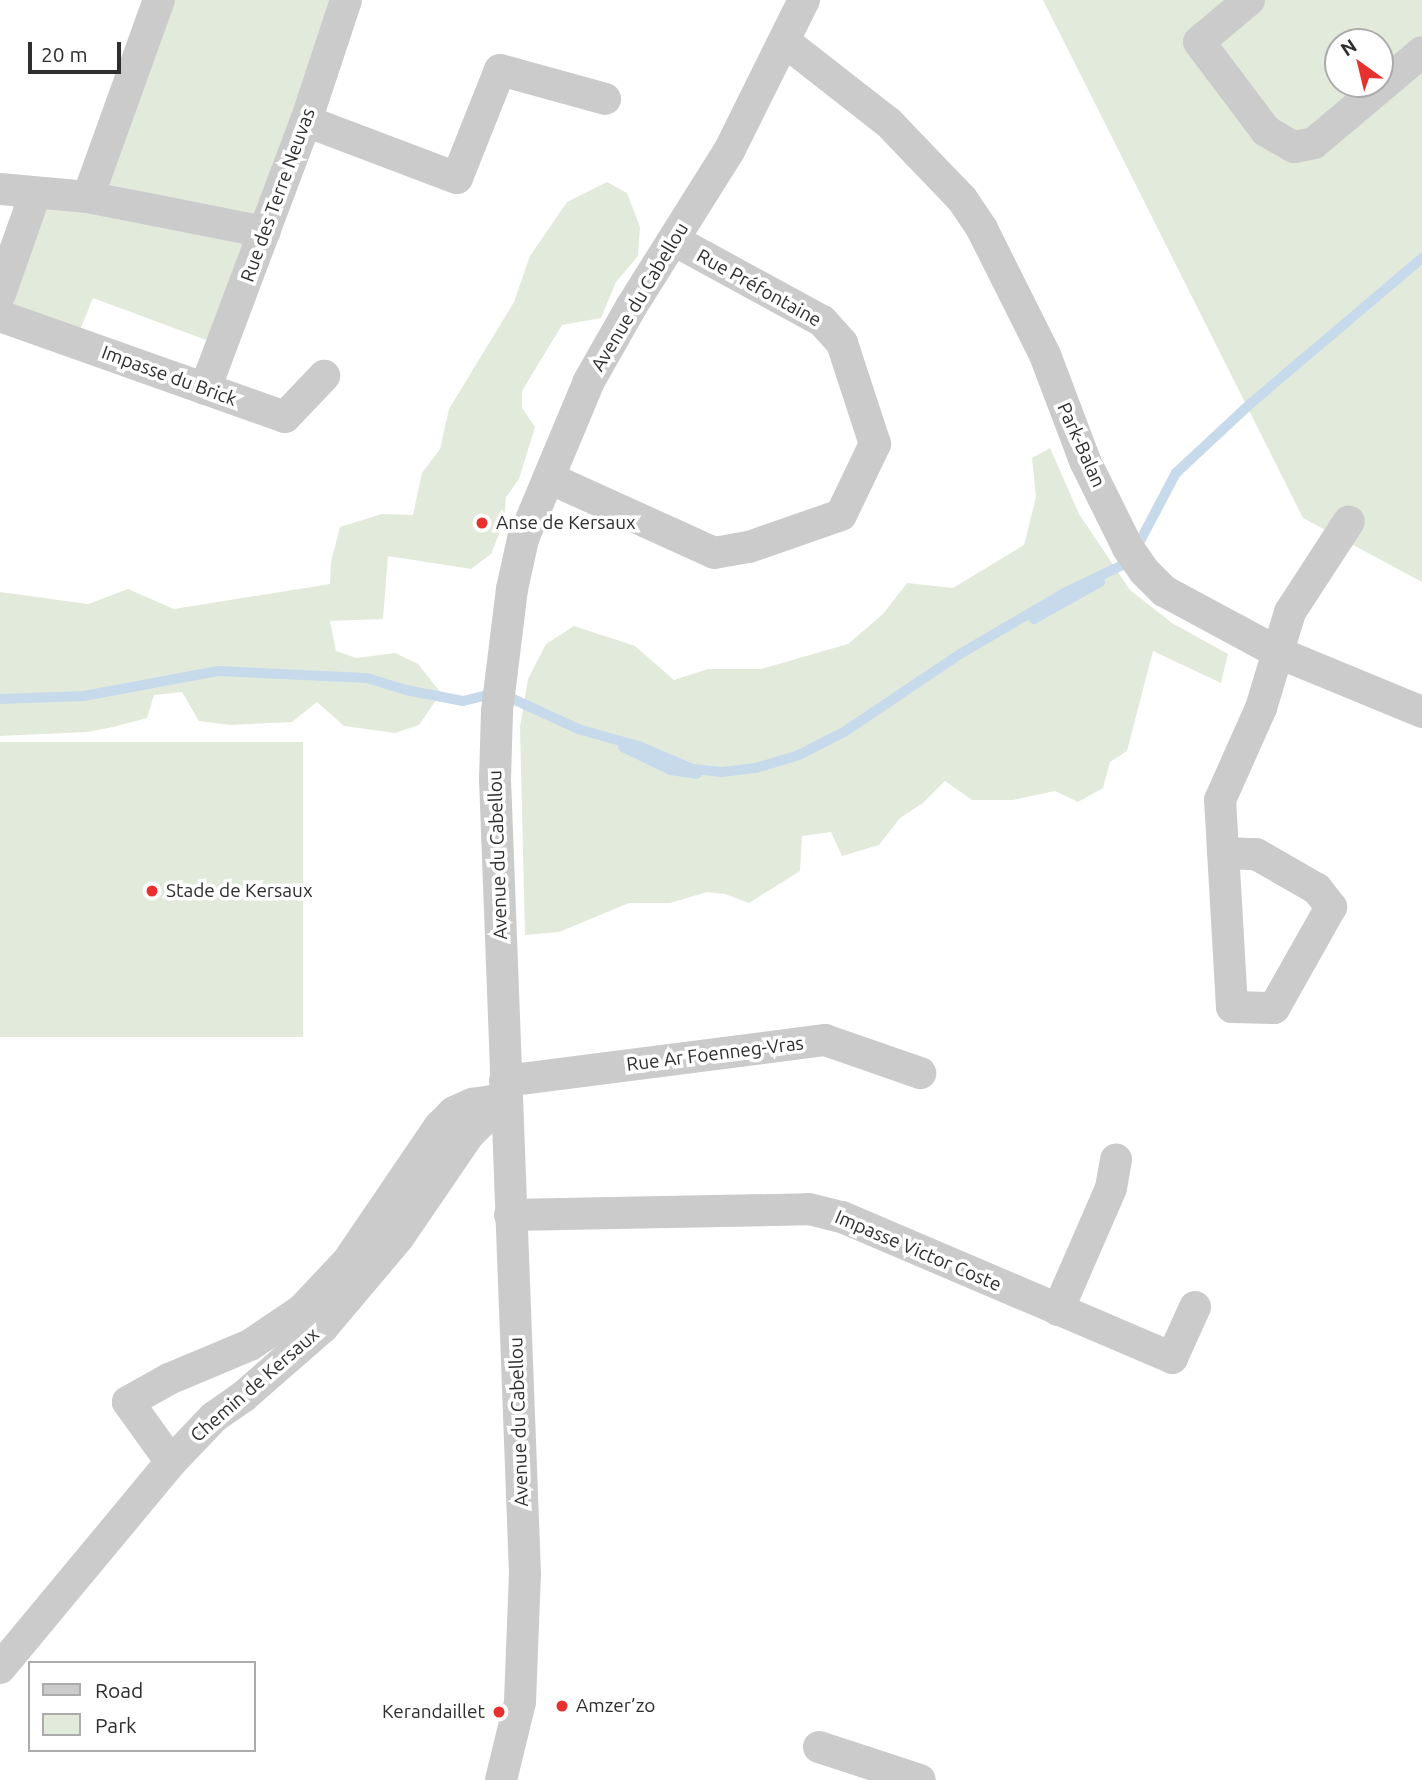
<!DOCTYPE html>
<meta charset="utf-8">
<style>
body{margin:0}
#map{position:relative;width:1422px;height:1780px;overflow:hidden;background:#fff;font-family:Ubuntu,sans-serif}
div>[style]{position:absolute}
.green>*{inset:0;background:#e2ebdb;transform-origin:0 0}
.stream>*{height:10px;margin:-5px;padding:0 5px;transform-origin:5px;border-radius:5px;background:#c7daeb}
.street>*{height:32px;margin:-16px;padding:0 16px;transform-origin:16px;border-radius:16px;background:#cbcbcb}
.dots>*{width:19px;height:19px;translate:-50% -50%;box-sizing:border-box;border:4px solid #fff;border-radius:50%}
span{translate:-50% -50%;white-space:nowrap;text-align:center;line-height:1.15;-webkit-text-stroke:7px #fff;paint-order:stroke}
.street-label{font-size:19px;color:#2e2e2e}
.poi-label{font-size:19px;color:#2e2e2e}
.left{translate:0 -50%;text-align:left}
.right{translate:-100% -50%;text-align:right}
.legend{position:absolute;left:28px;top:1661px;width:228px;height:91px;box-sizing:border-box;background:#fff;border:2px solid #ababab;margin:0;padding:9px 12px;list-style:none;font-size:21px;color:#2e2e2e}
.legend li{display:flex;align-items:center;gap:14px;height:35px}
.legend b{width:35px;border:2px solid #ababab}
.north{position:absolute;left:1324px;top:28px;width:70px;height:70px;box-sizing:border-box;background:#fff;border:2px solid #ababab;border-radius:50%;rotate:326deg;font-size:19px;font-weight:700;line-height:28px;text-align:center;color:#2e2e2e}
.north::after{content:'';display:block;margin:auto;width:24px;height:32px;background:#e6312e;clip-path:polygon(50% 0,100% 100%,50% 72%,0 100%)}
.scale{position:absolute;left:28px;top:42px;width:93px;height:32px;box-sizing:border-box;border:4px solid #2e2e2e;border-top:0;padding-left:9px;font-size:21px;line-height:24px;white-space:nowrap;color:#2e2e2e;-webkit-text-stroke:5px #fff;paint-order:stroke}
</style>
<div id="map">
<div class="green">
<div style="clip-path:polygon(167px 0,338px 0,257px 218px,99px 182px)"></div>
<div style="clip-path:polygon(evenodd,1043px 0,1422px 0,1422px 582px,1303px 518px,1043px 0,1338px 42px,1380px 42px,1380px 84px,1338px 84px,1338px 42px)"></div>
<div style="clip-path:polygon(607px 182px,627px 193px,640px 227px,638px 256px,616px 282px,601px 318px,562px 325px,522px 391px,522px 408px,535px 427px,519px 479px,506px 497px,504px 522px,491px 554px,471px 569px,388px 556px,383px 619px,330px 621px,336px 651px,356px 658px,395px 653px,418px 664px,441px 693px,419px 725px,395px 733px,344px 726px,317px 702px,292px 722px,230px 725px,199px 721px,182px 692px,154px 695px,147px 718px,113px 727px,87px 732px,0 736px,0 592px,88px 604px,128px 589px,174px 609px,330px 584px,331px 562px,340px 527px,382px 514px,413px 515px,422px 473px,440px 449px,449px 409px,514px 302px,530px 256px,567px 202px)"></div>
<div style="clip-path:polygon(44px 197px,249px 239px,209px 341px,93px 298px,78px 335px,3px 311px)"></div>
<div style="clip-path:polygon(1050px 448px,1079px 514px,1130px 590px,1172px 623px,1228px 654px,1221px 683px,1153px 651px,1127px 751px,1110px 762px,1103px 788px,1078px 802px,1055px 791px,1013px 800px,972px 800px,945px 781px,923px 803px,900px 818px,879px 845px,842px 856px,831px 832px,802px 836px,800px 871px,749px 903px,725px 894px,707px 892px,670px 903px,629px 903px,559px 932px,525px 935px,520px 727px,528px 679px,546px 644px,574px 626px,635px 646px,674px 680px,708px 669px,761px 669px,848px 644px,883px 614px,907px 583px,953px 588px,1024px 545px,1036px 497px,1032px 458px)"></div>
<div style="left:303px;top:742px;width:295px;height:303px;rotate:90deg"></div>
</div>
<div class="stream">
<div style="left:1034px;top:619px;width:76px;rotate:-29.3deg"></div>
<div style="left:0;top:699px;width:84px;rotate:-2deg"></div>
<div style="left:84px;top:696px;width:136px;rotate:-10.6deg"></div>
<div style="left:218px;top:671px;width:149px;rotate:2.7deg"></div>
<div style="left:367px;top:678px;width:41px;rotate:17.1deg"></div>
<div style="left:406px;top:690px;width:58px;rotate:10.9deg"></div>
<div style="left:463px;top:701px;width:36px;rotate:-14deg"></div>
<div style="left:498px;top:692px;width:88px;rotate:24.8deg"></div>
<div style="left:578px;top:729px;width:63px;rotate:15.6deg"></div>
<div style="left:639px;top:746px;width:59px;rotate:23.1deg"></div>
<div style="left:693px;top:769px;width:29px;rotate:6deg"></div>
<div style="left:722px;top:772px;width:34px;rotate:-7deg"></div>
<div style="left:756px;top:768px;width:45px;rotate:-16.8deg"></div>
<div style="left:799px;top:755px;width:51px;rotate:-27.1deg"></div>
<div style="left:844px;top:732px;width:140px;rotate:-33.9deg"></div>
<div style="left:960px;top:654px;width:125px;rotate:-30.3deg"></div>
<div style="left:1068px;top:591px;width:68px;rotate:-25.4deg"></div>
<div style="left:1129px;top:562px;width:101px;rotate:-62.2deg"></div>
<div style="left:1176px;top:473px;width:101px;rotate:-43deg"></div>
<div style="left:1250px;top:404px;width:226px;rotate:-40.3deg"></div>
<div style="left:623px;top:747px;width:52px;rotate:26.1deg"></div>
<div style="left:670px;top:770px;width:27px;rotate:8deg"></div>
</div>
<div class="street">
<div style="left:1249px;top:0;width:65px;rotate:140deg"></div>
<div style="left:1199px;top:42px;width:111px;rotate:53deg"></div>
<div style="left:1266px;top:131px;width:32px;rotate:30deg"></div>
<div style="left:1294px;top:147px;width:20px;rotate:-11deg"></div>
<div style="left:1314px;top:143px;width:141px;rotate:-40.1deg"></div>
<div style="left:784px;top:41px;width:133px;rotate:38deg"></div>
<div style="left:889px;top:123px;width:105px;rotate:46.2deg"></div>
<div style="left:962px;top:199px;width:36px;rotate:56deg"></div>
<div style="left:982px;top:229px;width:141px;rotate:63.4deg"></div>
<div style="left:1045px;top:355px;width:113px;rotate:69.3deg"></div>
<div style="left:1085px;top:461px;width:97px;rotate:63.7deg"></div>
<div style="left:1128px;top:548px;width:29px;rotate:55deg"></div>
<div style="left:1145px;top:572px;width:27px;rotate:45deg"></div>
<div style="left:1164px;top:591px;width:131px;rotate:28.3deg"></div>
<div style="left:1279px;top:653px;width:155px;rotate:22.4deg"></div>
<div style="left:306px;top:121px;width:161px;rotate:20.7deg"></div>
<div style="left:457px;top:178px;width:116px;rotate:-68.3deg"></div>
<div style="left:500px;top:70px;width:109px;rotate:15.4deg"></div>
<div style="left:0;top:189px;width:88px;rotate:5.2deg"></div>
<div style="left:88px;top:197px;width:180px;rotate:11.2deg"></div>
<div style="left:88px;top:197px;width:209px;rotate:-70.2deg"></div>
<div style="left:0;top:294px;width:106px;rotate:-70.7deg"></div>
<div style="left:0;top:316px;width:302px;rotate:19.5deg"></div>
<div style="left:285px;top:417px;width:57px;rotate:-46.4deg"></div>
<div style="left:205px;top:389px;width:286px;rotate:-69.4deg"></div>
<div style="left:306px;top:121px;width:127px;rotate:-71.7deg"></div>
<div style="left:549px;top:478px;width:181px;rotate:24.4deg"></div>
<div style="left:714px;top:553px;width:36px;rotate:-10deg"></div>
<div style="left:749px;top:547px;width:97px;rotate:-19.2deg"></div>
<div style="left:841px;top:515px;width:79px;rotate:-64.4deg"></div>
<div style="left:875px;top:444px;width:106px;rotate:-108.1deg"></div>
<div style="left:842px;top:343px;width:30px;rotate:-132deg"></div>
<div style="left:822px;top:321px;width:167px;rotate:-151.4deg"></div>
<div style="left:1223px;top:853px;width:33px;rotate:2deg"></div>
<div style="left:1256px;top:854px;width:70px;rotate:29.8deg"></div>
<div style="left:1317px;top:889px;width:23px;rotate:52deg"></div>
<div style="left:1331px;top:907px;width:116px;rotate:119.4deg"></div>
<div style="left:1274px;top:1008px;width:42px;rotate:-178.6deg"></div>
<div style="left:1232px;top:1007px;width:207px;rotate:-93.3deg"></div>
<div style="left:1220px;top:800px;width:101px;rotate:-66deg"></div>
<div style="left:1261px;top:708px;width:100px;rotate:-73.2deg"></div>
<div style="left:1290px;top:612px;width:108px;rotate:-57deg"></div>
<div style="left:505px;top:1081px;width:323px;rotate:-7.3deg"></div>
<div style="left:825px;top:1040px;width:101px;rotate:19.2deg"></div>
<div style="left:510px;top:1215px;width:299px;rotate:-1.1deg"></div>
<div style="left:809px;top:1209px;width:34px;rotate:14deg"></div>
<div style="left:842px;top:1217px;width:359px;rotate:23.1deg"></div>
<div style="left:1172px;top:1358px;width:56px;rotate:-65.7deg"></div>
<div style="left:1058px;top:1310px;width:133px;rotate:-66.5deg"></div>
<div style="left:1111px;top:1188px;width:29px;rotate:-80deg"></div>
<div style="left:171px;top:1462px;width:74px;rotate:-125.6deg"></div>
<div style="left:128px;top:1402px;width:47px;rotate:-29.3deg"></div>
<div style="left:169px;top:1379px;width:88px;rotate:-22.8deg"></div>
<div style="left:250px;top:1345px;width:63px;rotate:-33.9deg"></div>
<div style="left:302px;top:1310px;width:67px;rotate:-46.8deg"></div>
<div style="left:348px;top:1261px;width:162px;rotate:-55.8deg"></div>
<div style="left:439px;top:1127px;width:21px;rotate:-45deg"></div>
<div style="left:454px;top:1112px;width:20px;rotate:-24deg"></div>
<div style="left:472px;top:1104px;width:32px;rotate:-9deg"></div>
<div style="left:0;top:1668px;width:268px;rotate:-50.3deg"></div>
<div style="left:171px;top:1462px;width:62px;rotate:-46.3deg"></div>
<div style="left:214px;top:1417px;width:37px;rotate:-35deg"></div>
<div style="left:244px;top:1396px;width:105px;rotate:-41.1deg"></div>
<div style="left:323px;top:1327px;width:116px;rotate:-49.9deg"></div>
<div style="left:398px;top:1238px;width:126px;rotate:-55.7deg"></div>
<div style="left:469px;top:1134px;width:50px;rotate:-44.2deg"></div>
<div style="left:819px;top:1747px;width:106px;rotate:18.1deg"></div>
<div style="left:501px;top:1780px;width:80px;rotate:-76.3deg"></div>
<div style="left:520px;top:1702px;width:128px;rotate:-87.8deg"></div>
<div style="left:525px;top:1574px;width:796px;rotate:-92.16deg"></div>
<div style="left:495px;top:779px;width:68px;rotate:-88.3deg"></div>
<div style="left:497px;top:711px;width:123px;rotate:-83deg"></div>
<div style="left:512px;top:589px;width:51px;rotate:-77.6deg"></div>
<div style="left:523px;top:539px;width:171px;rotate:-67.3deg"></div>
<div style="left:589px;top:381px;width:85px;rotate:-60.4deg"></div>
<div style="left:631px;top:307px;width:184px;rotate:-57.9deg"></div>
<div style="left:729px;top:151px;width:169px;rotate:-63.6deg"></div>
</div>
<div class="dots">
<div style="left:482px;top:523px;background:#e6312e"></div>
<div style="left:152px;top:891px;background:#e6312e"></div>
<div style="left:562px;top:1706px;background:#e6312e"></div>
<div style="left:499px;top:1712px;background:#e6312e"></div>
</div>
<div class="street-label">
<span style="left:278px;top:195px;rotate:-70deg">Rue des Terre Neuvas</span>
<span style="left:759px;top:288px;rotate:29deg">Rue Préfontaine</span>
<span style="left:640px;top:297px;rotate:-59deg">Avenue du Cabellou</span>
<span style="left:169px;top:376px;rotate:20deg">Impasse du Brick</span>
<span style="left:1081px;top:445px;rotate:66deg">Park-Balan</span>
<span style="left:498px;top:855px;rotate:-92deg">Avenue du Cabellou</span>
<span style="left:715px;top:1054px;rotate:-7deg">Rue Ar Foenneg-Vras</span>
<span style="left:918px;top:1251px;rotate:23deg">Impasse Victor Coste</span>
<span style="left:255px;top:1385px;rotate:-41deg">Chemin de Kersaux</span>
<span style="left:519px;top:1422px;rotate:-92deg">Avenue du Cabellou</span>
</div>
<div class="poi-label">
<span class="left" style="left:496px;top:523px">Anse de Kersaux</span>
<span class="left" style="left:166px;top:891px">Stade de Kersaux</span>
<span class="left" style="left:576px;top:1706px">Amzer’zo</span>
<span class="right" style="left:485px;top:1712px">Kerandaillet</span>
</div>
<ul class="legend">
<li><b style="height:9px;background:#cbcbcb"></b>Road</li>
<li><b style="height:19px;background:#e2ebdb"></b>Park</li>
</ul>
<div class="north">N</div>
<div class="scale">20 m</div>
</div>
